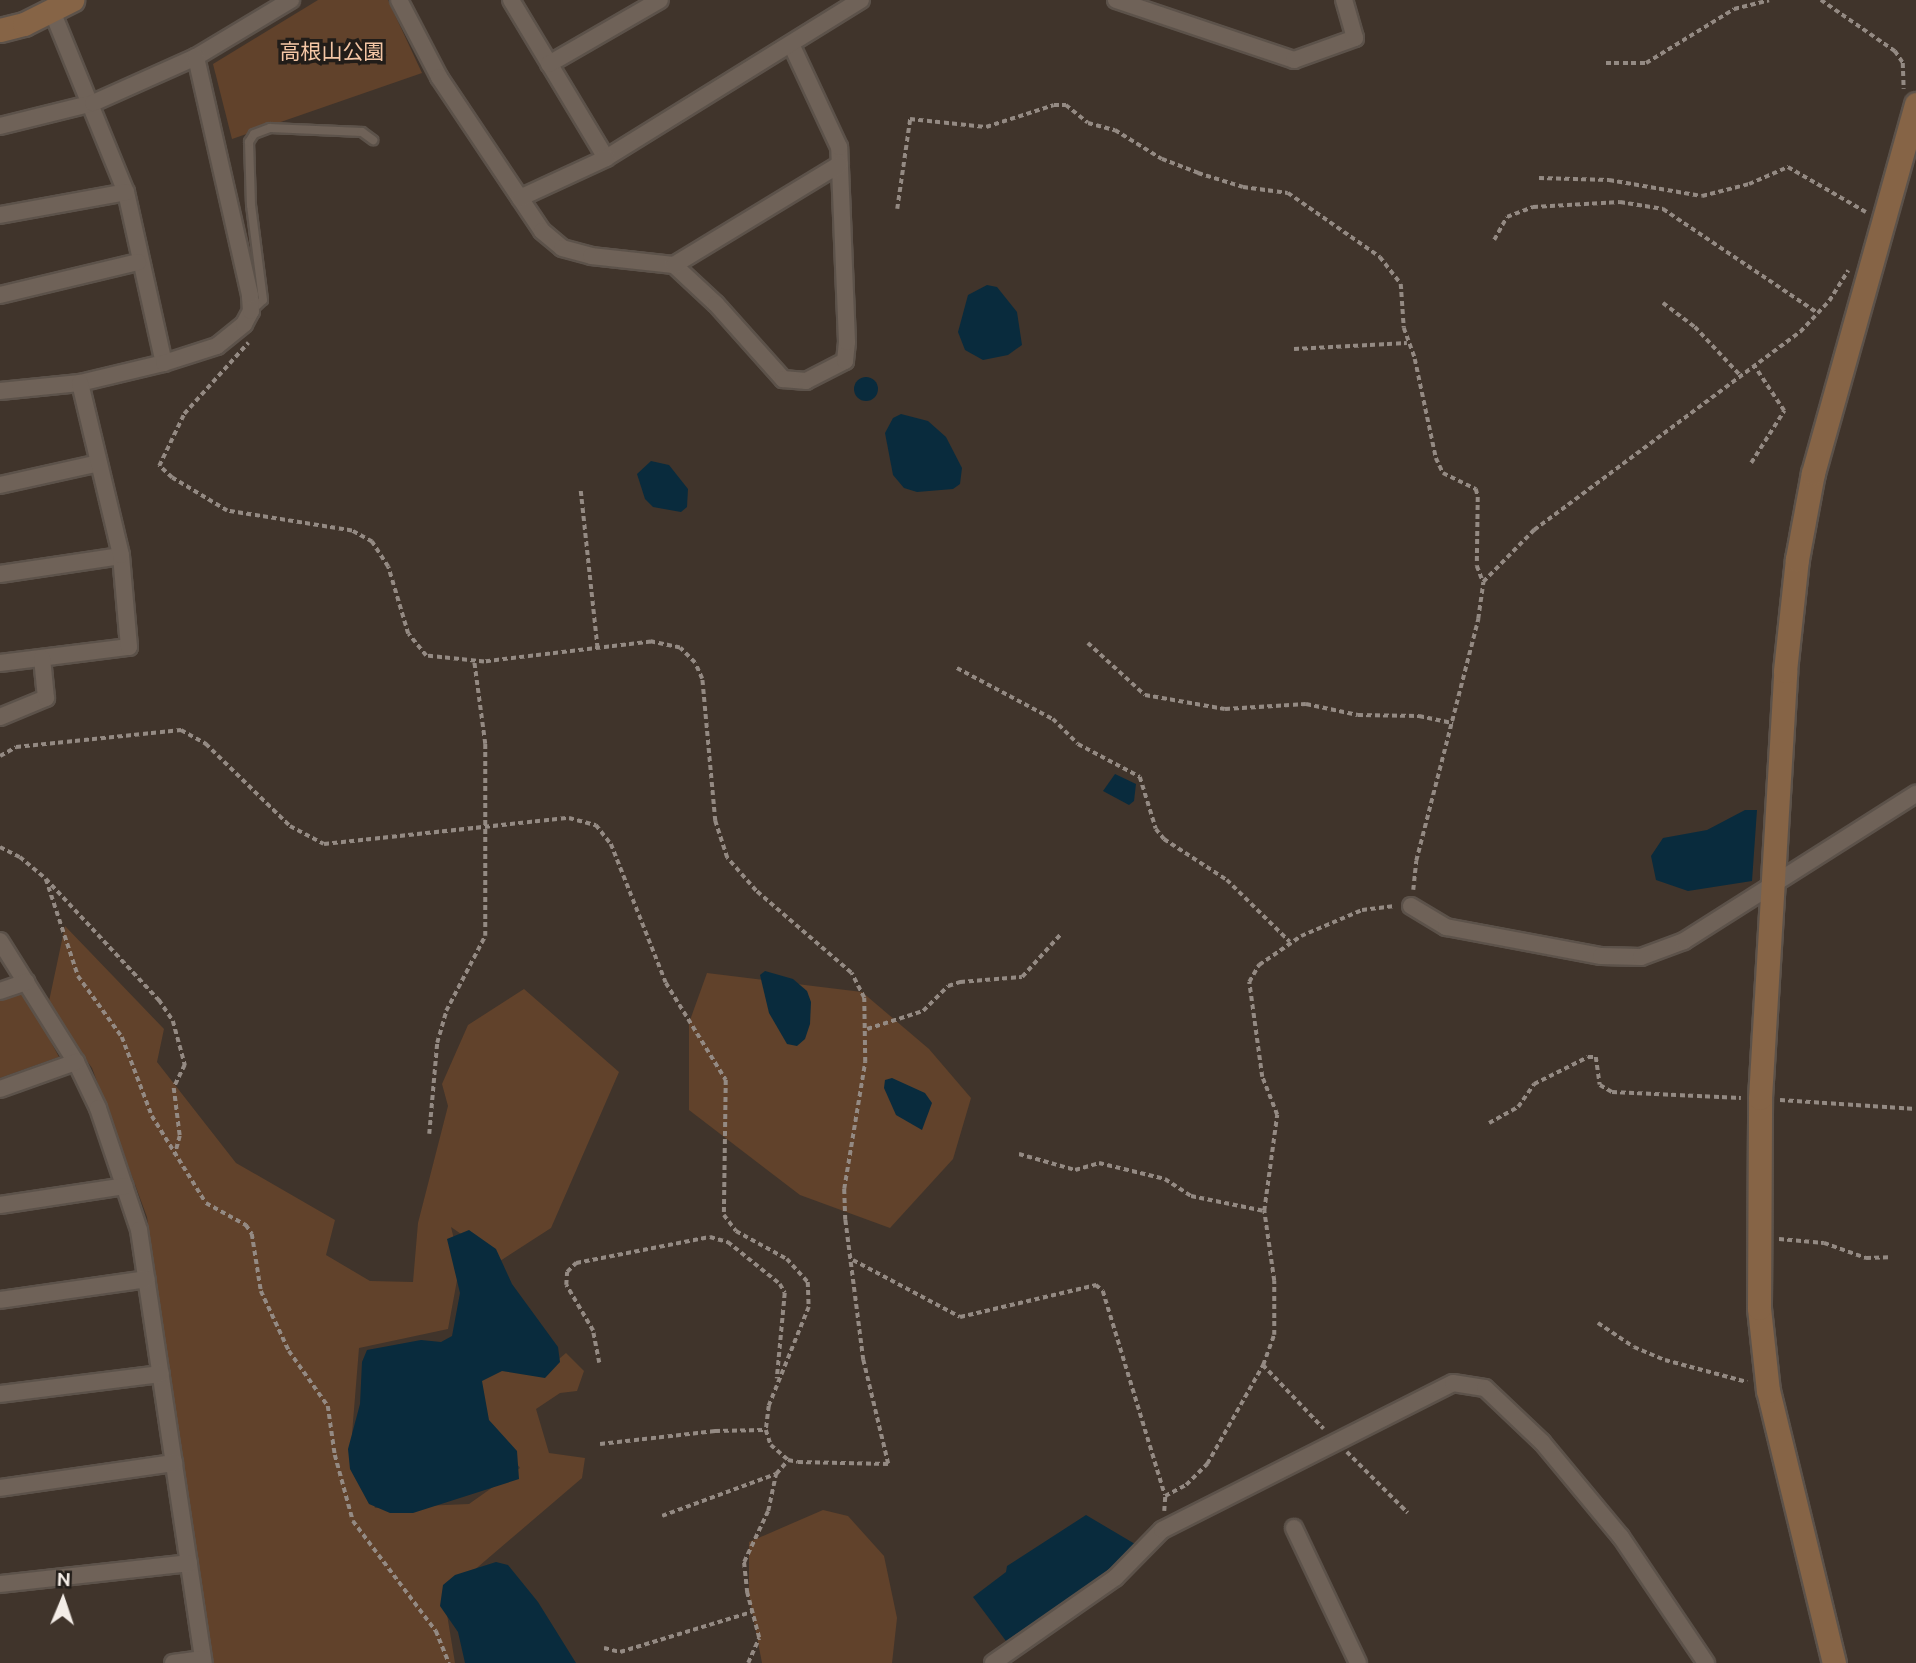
<!DOCTYPE html>
<meta charset="utf-8">
<style>
body{margin:0}
#map{position:relative;width:1916px;height:1663px;overflow:hidden;background:#40342b;font-family:Ubuntu,"Noto Sans JP",sans-serif}
div>[style]{position:absolute}
.green>*{inset:0;background:#61422b}
.water>*{inset:0;background:#092b3d}
.round{border-radius:50%}
.path>*{height:3.5px;margin-top:-1.75px;transform-origin:0;background:repeating-linear-gradient(90deg,#948a83 0 5px,transparent 0 8.5px)}
.roads{filter:drop-shadow(2px 0 #5c524a) drop-shadow(-2px 0 #5c524a) drop-shadow(0 2px #5c524a) drop-shadow(0 -2px #5c524a)}
.lane>*{height:8px;margin:-4px;padding:0 4px;transform-origin:4px;border-radius:4px;background:#6f6258}
.street>*{height:16px;margin:-8px;padding:0 8px;transform-origin:8px;border-radius:8px;background:#6f6258}
.secondary>*{height:23px;margin:-11.5px;padding:0 11.5px;transform-origin:11.5px;border-radius:11.5px;background:#866446}
span{translate:-50% -50%;white-space:nowrap;text-align:center;line-height:1.15;-webkit-text-stroke:7px #221d19;paint-order:stroke}
.park-label{font-size:21px;color:#f4c6a5}
.north{position:absolute;left:28px;top:1565px;width:70px;height:70px;-webkit-text-stroke:5px #221d19;paint-order:stroke;rotate:2deg;font-size:19px;font-weight:700;line-height:28px;text-align:center;color:#f4ede7}
.north::after{content:'';display:block;margin:auto;width:24px;height:32px;background:#f4ede7;clip-path:polygon(50% 0,100% 100%,50% 72%,0 100%)}
</style>
<div id="map">
<div class="green">
<div style="clip-path:polygon(318px 0,388px 0,422px 73px,232px 139px,213px 64px)"></div>
<div style="clip-path:polygon(65px 926px,164px 1029px,157px 1062px,236px 1163px,335px 1220px,326px 1255px,370px 1281px,413px 1282px,418px 1223px,448px 1106px,442px 1084px,468px 1025px,524px 989px,619px 1072px,551px 1228px,500px 1261px,451px 1227px,460px 1264px,448px 1329px,359px 1348px,352px 1434px,375px 1508px,469px 1504px,520px 1468px,487px 1421px,479px 1377px,512px 1365px,546px 1370px,566px 1353px,584px 1371px,577px 1391px,560px 1393px,536px 1409px,549px 1453px,585px 1458px,582px 1478px,444px 1596px,455px 1663px,211px 1663px,147px 1217px,92px 1068px,48px 1006px)"></div>
<div style="clip-path:polygon(707px 973px,862px 992px,929px 1049px,971px 1098px,953px 1159px,890px 1228px,800px 1195px,689px 1110px,689px 1023px)"></div>
<div style="clip-path:polygon(23px 990px,59px 1057px,0 1078px,0 999px)"></div>
<div style="clip-path:polygon(823px 1510px,848px 1516px,884px 1556px,897px 1618px,892px 1663px,762px 1663px,749px 1595px,749px 1542px)"></div>
</div>
<div class="water">
<div style="clip-path:polygon(987px 285px,997px 287px,1017px 312px,1022px 345px,1008px 355px,983px 360px,965px 350px,958px 332px,968px 295px)"></div>
<div class="round" style="left:854px;top:377px;width:24px;height:24px"></div>
<div style="clip-path:polygon(901px 414px,928px 421px,946px 437px,962px 468px,960px 484px,953px 489px,917px 492px,904px 488px,893px 475px,885px 433px,893px 418px)"></div>
<div style="clip-path:polygon(651px 461px,669px 465px,688px 489px,687px 507px,681px 512px,653px 507px,645px 499px,637px 474px)"></div>
<div style="clip-path:polygon(1115px 774px,1136px 784px,1134px 801px,1129px 805px,1103px 791px)"></div>
<div style="clip-path:polygon(1745px 810px,1757px 810px,1752px 881px,1688px 891px,1656px 880px,1651px 856px,1663px 838px,1707px 830px)"></div>
<div style="clip-path:polygon(765px 971px,793px 979px,807px 991px,811px 1002px,810px 1024px,805px 1039px,797px 1046px,787px 1044px,769px 1013px,760px 975px)"></div>
<div style="clip-path:polygon(892px 1078px,925px 1093px,932px 1103px,922px 1130px,896px 1115px,884px 1088px,885px 1080px)"></div>
<div style="clip-path:polygon(469px 1230px,496px 1249px,512px 1284px,558px 1347px,560px 1362px,545px 1378px,502px 1371px,482px 1381px,489px 1420px,517px 1451px,519px 1479px,413px 1513px,390px 1513px,369px 1504px,350px 1469px,348px 1449px,360px 1404px,362px 1362px,367px 1350px,421px 1340px,441px 1342px,452px 1336px,460px 1293px,447px 1239px)"></div>
<div style="clip-path:polygon(1086px 1515px,1135px 1544px,1118px 1565px,1006px 1641px,973px 1597px,1006px 1572px,1007px 1566px)"></div>
<div style="clip-path:polygon(496px 1562px,508px 1565px,538px 1602px,576px 1663px,465px 1663px,458px 1632px,440px 1606px,443px 1585px,455px 1575px)"></div>
</div>
<div class="path">
<div style="left:1821px;top:0;width:90px;rotate:34.6deg"></div>
<div style="left:1895px;top:51px;width:14px;rotate:56deg"></div>
<div style="left:1903px;top:63px;width:26px;rotate:88deg"></div>
<div style="left:1606px;top:63px;width:40px"></div>
<div style="left:1646px;top:63px;width:103px;rotate:-31.5deg"></div>
<div style="left:1734px;top:9px;width:36px;rotate:-14deg"></div>
<div style="left:1539px;top:178px;width:70px;rotate:1.6deg"></div>
<div style="left:1609px;top:180px;width:94px;rotate:9.8deg"></div>
<div style="left:1702px;top:196px;width:49px;rotate:-14.3deg"></div>
<div style="left:1749px;top:184px;width:43px;rotate:-23.6deg"></div>
<div style="left:1788px;top:167px;width:90px;rotate:30deg"></div>
<div style="left:897px;top:209px;width:91px;rotate:-81.8deg"></div>
<div style="left:910px;top:119px;width:76px;rotate:6deg"></div>
<div style="left:986px;top:127px;width:71px;rotate:-17.9deg"></div>
<div style="left:1054px;top:105px;width:12px"></div>
<div style="left:1066px;top:105px;width:28px;rotate:39deg"></div>
<div style="left:1088px;top:123px;width:28px;rotate:15deg"></div>
<div style="left:1115px;top:130px;width:55px;rotate:31.7deg"></div>
<div style="left:1162px;top:159px;width:39px;rotate:21deg"></div>
<div style="left:1198px;top:173px;width:47px;rotate:17.3deg"></div>
<div style="left:1243px;top:187px;width:45px;rotate:7.6deg"></div>
<div style="left:1288px;top:193px;width:112px;rotate:34.8deg"></div>
<div style="left:1380px;top:257px;width:34px;rotate:52deg"></div>
<div style="left:1401px;top:284px;width:44px;rotate:86.1deg"></div>
<div style="left:1404px;top:328px;width:33px;rotate:70deg"></div>
<div style="left:1415px;top:359px;width:101px;rotate:78deg"></div>
<div style="left:1436px;top:458px;width:17px;rotate:65deg"></div>
<div style="left:1443px;top:473px;width:37px;rotate:26deg"></div>
<div style="left:1476px;top:489px;width:8px;rotate:76deg"></div>
<div style="left:1478px;top:497px;width:69px;rotate:90.8deg"></div>
<div style="left:1477px;top:566px;width:17px;rotate:69deg"></div>
<div style="left:1494px;top:240px;width:26px;rotate:-61deg"></div>
<div style="left:1507px;top:217px;width:28px;rotate:-21deg"></div>
<div style="left:1533px;top:207px;width:87px;rotate:-3.3deg"></div>
<div style="left:1620px;top:202px;width:44px;rotate:9.2deg"></div>
<div style="left:1663px;top:209px;width:187px;rotate:33.9deg"></div>
<div style="left:1663px;top:303px;width:40px;rotate:37deg"></div>
<div style="left:1695px;top:327px;width:66px;rotate:46.8deg"></div>
<div style="left:1294px;top:349px;width:113px;rotate:-3deg"></div>
<div style="left:1751px;top:463px;width:62px;rotate:-57.6deg"></div>
<div style="left:1784px;top:411px;width:54px;rotate:-123.7deg"></div>
<div style="left:581px;top:491px;width:161px;rotate:83.9deg"></div>
<div style="left:1088px;top:643px;width:77px;rotate:42.4deg"></div>
<div style="left:1145px;top:695px;width:81px;rotate:9.9deg"></div>
<div style="left:1225px;top:709px;width:81px;rotate:-3.5deg"></div>
<div style="left:1306px;top:704px;width:53px;rotate:11.9deg"></div>
<div style="left:1358px;top:715px;width:61px;rotate:0.9deg"></div>
<div style="left:1419px;top:716px;width:35px;rotate:12deg"></div>
<div style="left:957px;top:668px;width:109px;rotate:28deg"></div>
<div style="left:1053px;top:719px;width:35px;rotate:45deg"></div>
<div style="left:1078px;top:744px;width:70px;rotate:28deg"></div>
<div style="left:1140px;top:777px;width:54px;rotate:72.9deg"></div>
<div style="left:1156px;top:829px;width:13px;rotate:51deg"></div>
<div style="left:1164px;top:839px;width:75px;rotate:33.1deg"></div>
<div style="left:1227px;top:880px;width:88px;rotate:44.5deg"></div>
<div style="left:0;top:756px;width:18px;rotate:-29deg"></div>
<div style="left:16px;top:747px;width:166px;rotate:-5.9deg"></div>
<div style="left:181px;top:730px;width:29px;rotate:29deg"></div>
<div style="left:206px;top:744px;width:117px;rotate:44.3deg"></div>
<div style="left:290px;top:826px;width:38px;rotate:28deg"></div>
<div style="left:324px;top:844px;width:246px;rotate:-6.1deg"></div>
<div style="left:569px;top:818px;width:28px;rotate:15deg"></div>
<div style="left:596px;top:825px;width:24px;rotate:52deg"></div>
<div style="left:611px;top:844px;width:149px;rotate:68.4deg"></div>
<div style="left:666px;top:983px;width:114px;rotate:58.3deg"></div>
<div style="left:726px;top:1080px;width:135px;rotate:90.8deg"></div>
<div style="left:724px;top:1215px;width:20px;rotate:53deg"></div>
<div style="left:736px;top:1231px;width:58px;rotate:28.8deg"></div>
<div style="left:787px;top:1259px;width:31px;rotate:48deg"></div>
<div style="left:808px;top:1282px;width:25px;rotate:88deg"></div>
<div style="left:809px;top:1307px;width:107px;rotate:112deg"></div>
<div style="left:769px;top:1406px;width:24px;rotate:97deg"></div>
<div style="left:766px;top:1430px;width:16px;rotate:72deg"></div>
<div style="left:771px;top:1445px;width:23px;rotate:41deg"></div>
<div style="left:788px;top:1460px;width:10px;rotate:11deg"></div>
<div style="left:798px;top:1462px;width:90px;rotate:1.3deg"></div>
<div style="left:888px;top:1464px;width:107px;rotate:-103.5deg"></div>
<div style="left:863px;top:1360px;width:141px;rotate:-97.3deg"></div>
<div style="left:845px;top:1220px;width:31px;rotate:-92deg"></div>
<div style="left:844px;top:1189px;width:129px;rotate:-80.6deg"></div>
<div style="left:865px;top:1062px;width:64px;rotate:-90.9deg"></div>
<div style="left:864px;top:998px;width:28px;rotate:-117deg"></div>
<div style="left:851px;top:973px;width:125px;rotate:-139.2deg"></div>
<div style="left:756px;top:891px;width:44px;rotate:-131.3deg"></div>
<div style="left:727px;top:858px;width:39px;rotate:-108deg"></div>
<div style="left:715px;top:821px;width:143px;rotate:-95.2deg"></div>
<div style="left:702px;top:679px;width:17px;rotate:-114deg"></div>
<div style="left:695px;top:663px;width:21px;rotate:-135deg"></div>
<div style="left:680px;top:648px;width:30px;rotate:-168deg"></div>
<div style="left:651px;top:642px;width:168px;rotate:173.2deg"></div>
<div style="left:484px;top:662px;width:58px;rotate:-174.1deg"></div>
<div style="left:426px;top:656px;width:28px;rotate:-129deg"></div>
<div style="left:408px;top:634px;width:70px;rotate:-106.6deg"></div>
<div style="left:388px;top:567px;width:30px;rotate:-123deg"></div>
<div style="left:372px;top:542px;width:23px;rotate:-151deg"></div>
<div style="left:352px;top:531px;width:127px;rotate:-170.9deg"></div>
<div style="left:227px;top:511px;width:64px;rotate:-149deg"></div>
<div style="left:172px;top:478px;width:18px;rotate:-137deg"></div>
<div style="left:159px;top:466px;width:58px;rotate:-64.3deg"></div>
<div style="left:184px;top:414px;width:96px;rotate:-48deg"></div>
<div style="left:0;top:847px;width:22px;rotate:27deg"></div>
<div style="left:20px;top:857px;width:34px;rotate:40deg"></div>
<div style="left:46px;top:879px;width:102px;rotate:71.7deg"></div>
<div style="left:78px;top:976px;width:75px;rotate:54.2deg"></div>
<div style="left:122px;top:1037px;width:85px;rotate:69.2deg"></div>
<div style="left:152px;top:1116px;width:102px;rotate:58.2deg"></div>
<div style="left:206px;top:1203px;width:46px;rotate:28.8deg"></div>
<div style="left:246px;top:1225px;width:11px;rotate:56deg"></div>
<div style="left:252px;top:1234px;width:58px;rotate:81deg"></div>
<div style="left:261px;top:1291px;width:66px;rotate:65deg"></div>
<div style="left:289px;top:1351px;width:67px;rotate:54.7deg"></div>
<div style="left:328px;top:1406px;width:49px;rotate:81.9deg"></div>
<div style="left:335px;top:1455px;width:68px;rotate:74.7deg"></div>
<div style="left:353px;top:1521px;width:138px;rotate:53deg"></div>
<div style="left:436px;top:1631px;width:35px;rotate:68deg"></div>
<div style="left:46px;top:879px;width:166px;rotate:47deg"></div>
<div style="left:159px;top:1000px;width:25px;rotate:56deg"></div>
<div style="left:173px;top:1021px;width:46px;rotate:74.7deg"></div>
<div style="left:185px;top:1065px;width:25px;rotate:116deg"></div>
<div style="left:174px;top:1088px;width:48px;rotate:82.9deg"></div>
<div style="left:180px;top:1136px;width:20px;rotate:105deg"></div>
<div style="left:1413px;top:890px;width:29px;rotate:-84deg"></div>
<div style="left:1416px;top:861px;width:250px;rotate:-75.6deg"></div>
<div style="left:1478px;top:619px;width:37px;rotate:-82deg"></div>
<div style="left:1483px;top:582px;width:73px;rotate:-45.6deg"></div>
<div style="left:1534px;top:530px;width:332px;rotate:-36.7deg"></div>
<div style="left:1800px;top:332px;width:42px;rotate:-46.9deg"></div>
<div style="left:1829px;top:301px;width:36px;rotate:-58deg"></div>
<div style="left:867px;top:1029px;width:59px;rotate:-17.8deg"></div>
<div style="left:923px;top:1011px;width:35px;rotate:-45deg"></div>
<div style="left:948px;top:986px;width:13px;rotate:-18deg"></div>
<div style="left:960px;top:982px;width:62px;rotate:-4.6deg"></div>
<div style="left:1022px;top:977px;width:57px;rotate:-47.9deg"></div>
<div style="left:1780px;top:1100px;width:136px;rotate:3.8deg"></div>
<div style="left:1489px;top:1123px;width:33px;rotate:-29deg"></div>
<div style="left:1518px;top:1107px;width:28px;rotate:-55deg"></div>
<div style="left:1534px;top:1084px;width:60px;rotate:-26.6deg"></div>
<div style="left:1588px;top:1057px;width:8px"></div>
<div style="left:1596px;top:1057px;width:28px;rotate:82deg"></div>
<div style="left:1600px;top:1085px;width:14px;rotate:30deg"></div>
<div style="left:1612px;top:1092px;width:129px;rotate:2.7deg"></div>
<div style="left:429px;top:1134px;width:91px;rotate:-85deg"></div>
<div style="left:437px;top:1043px;width:33px;rotate:-74deg"></div>
<div style="left:446px;top:1011px;width:85px;rotate:-62.5deg"></div>
<div style="left:485px;top:936px;width:192px;rotate:-90deg"></div>
<div style="left:485px;top:744px;width:83px;rotate:-97.6deg"></div>
<div style="left:1019px;top:1154px;width:58px;rotate:15.9deg"></div>
<div style="left:1075px;top:1170px;width:25px;rotate:-16deg"></div>
<div style="left:1099px;top:1163px;width:68px;rotate:13.6deg"></div>
<div style="left:1165px;top:1179px;width:31px;rotate:33deg"></div>
<div style="left:1191px;top:1196px;width:75px;rotate:11.6deg"></div>
<div style="left:1779px;top:1239px;width:45px;rotate:5.1deg"></div>
<div style="left:1824px;top:1243px;width:45px;rotate:19.7deg"></div>
<div style="left:1866px;top:1258px;width:24px;rotate:-2deg"></div>
<div style="left:853px;top:1260px;width:121px;rotate:28deg"></div>
<div style="left:960px;top:1317px;width:140px;rotate:-13.2deg"></div>
<div style="left:1096px;top:1285px;width:9px;rotate:41deg"></div>
<div style="left:1103px;top:1291px;width:213px;rotate:73.1deg"></div>
<div style="left:1598px;top:1323px;width:43px;rotate:33.7deg"></div>
<div style="left:1634px;top:1347px;width:34px;rotate:23deg"></div>
<div style="left:1665px;top:1360px;width:85px;rotate:15deg"></div>
<div style="left:599px;top:1363px;width:33px;rotate:-101deg"></div>
<div style="left:593px;top:1331px;width:53px;rotate:-120.4deg"></div>
<div style="left:566px;top:1285px;width:13px;rotate:-86deg"></div>
<div style="left:567px;top:1272px;width:13px;rotate:-45deg"></div>
<div style="left:576px;top:1263px;width:136px;rotate:-11deg"></div>
<div style="left:710px;top:1237px;width:19px;rotate:16deg"></div>
<div style="left:728px;top:1242px;width:67px;rotate:38.9deg"></div>
<div style="left:780px;top:1284px;width:10px;rotate:61deg"></div>
<div style="left:785px;top:1293px;width:86px;rotate:95.3deg"></div>
<div style="left:1263px;top:1365px;width:88px;rotate:46.4deg"></div>
<div style="left:600px;top:1444px;width:116px;rotate:-6.4deg"></div>
<div style="left:715px;top:1431px;width:50px;rotate:-1.1deg"></div>
<div style="left:1347px;top:1452px;width:86px;rotate:45deg"></div>
<div style="left:1164px;top:1511px;width:15px;rotate:-86deg"></div>
<div style="left:1165px;top:1496px;width:24px;rotate:-28deg"></div>
<div style="left:1186px;top:1485px;width:30px;rotate:-45deg"></div>
<div style="left:1207px;top:1464px;width:114px;rotate:-60.5deg"></div>
<div style="left:1263px;top:1365px;width:32px;rotate:-70deg"></div>
<div style="left:1274px;top:1335px;width:54px;rotate:-90deg"></div>
<div style="left:1274px;top:1281px;width:71px;rotate:-98.1deg"></div>
<div style="left:1264px;top:1211px;width:97px;rotate:-82.3deg"></div>
<div style="left:1277px;top:1115px;width:41px;rotate:-111.5deg"></div>
<div style="left:1262px;top:1077px;width:96px;rotate:-97.8deg"></div>
<div style="left:1249px;top:982px;width:20px;rotate:-60deg"></div>
<div style="left:1259px;top:965px;width:51px;rotate:-34.6deg"></div>
<div style="left:1301px;top:936px;width:66px;rotate:-23.1deg"></div>
<div style="left:1362px;top:910px;width:33px;rotate:-7deg"></div>
<div style="left:662px;top:1516px;width:121px;rotate:-20.2deg"></div>
<div style="left:604px;top:1648px;width:16px;rotate:14deg"></div>
<div style="left:620px;top:1652px;width:138px;rotate:-16.9deg"></div>
<div style="left:748px;top:1663px;width:27px;rotate:-66deg"></div>
<div style="left:759px;top:1638px;width:47px;rotate:-104.9deg"></div>
<div style="left:747px;top:1593px;width:31px;rotate:-96deg"></div>
<div style="left:744px;top:1562px;width:56px;rotate:-64.8deg"></div>
<div style="left:768px;top:1511px;width:38px;rotate:-78deg"></div>
<div style="left:776px;top:1474px;width:18px;rotate:-49deg"></div>
</div>
<div class="roads">
<div class="lane">
<div style="left:251px;top:311px;width:16px;rotate:-43deg"></div>
<div style="left:263px;top:300px;width:96px;rotate:-97.2deg"></div>
<div style="left:251px;top:205px;width:63px;rotate:-91.8deg"></div>
<div style="left:249px;top:142px;width:9px;rotate:-58deg"></div>
<div style="left:254px;top:134px;width:17px;rotate:-21deg"></div>
<div style="left:270px;top:128px;width:92px;rotate:2.5deg"></div>
<div style="left:362px;top:132px;width:14px;rotate:36deg"></div>
</div>
<div class="street">
<div style="left:399px;top:0;width:87px;rotate:62.5deg"></div>
<div style="left:439px;top:77px;width:185px;rotate:56.2deg"></div>
<div style="left:542px;top:231px;width:26px;rotate:40deg"></div>
<div style="left:562px;top:248px;width:30px;rotate:15deg"></div>
<div style="left:591px;top:256px;width:83px;rotate:6.2deg"></div>
<div style="left:674px;top:265px;width:57px;rotate:42.9deg"></div>
<div style="left:716px;top:304px;width:101px;rotate:48.2deg"></div>
<div style="left:783px;top:379px;width:23px;rotate:5deg"></div>
<div style="left:806px;top:381px;width:44px;rotate:-27.1deg"></div>
<div style="left:845px;top:361px;width:19px;rotate:-84deg"></div>
<div style="left:847px;top:342px;width:195px;rotate:-92.3deg"></div>
<div style="left:839px;top:147px;width:111px;rotate:-115deg"></div>
<div style="left:511px;top:0;width:184px;rotate:59deg"></div>
<div style="left:606px;top:158px;width:300px;rotate:-31.8deg"></div>
<div style="left:1116px;top:0;width:188px;rotate:18.6deg"></div>
<div style="left:1294px;top:60px;width:65px;rotate:-19.8deg"></div>
<div style="left:1355px;top:38px;width:40px;rotate:-106deg"></div>
<div style="left:52px;top:11px;width:196px;rotate:67.8deg"></div>
<div style="left:126px;top:192px;width:175px;rotate:77.5deg"></div>
<div style="left:549px;top:64px;width:128px;rotate:-30deg"></div>
<div style="left:0;top:126px;width:96px;rotate:-13.9deg"></div>
<div style="left:93px;top:103px;width:113px;rotate:-24.1deg"></div>
<div style="left:196px;top:57px;width:111px;rotate:-31deg"></div>
<div style="left:520px;top:198px;width:95px;rotate:-24.9deg"></div>
<div style="left:0;top:215px;width:128px;rotate:-10.3deg"></div>
<div style="left:674px;top:265px;width:194px;rotate:-31.3deg"></div>
<div style="left:0;top:295px;width:142px;rotate:-13.4deg"></div>
<div style="left:0;top:391px;width:80px;rotate:-5.7deg"></div>
<div style="left:80px;top:383px;width:86px;rotate:-13.4deg"></div>
<div style="left:164px;top:363px;width:56px;rotate:-17.8deg"></div>
<div style="left:217px;top:346px;width:35px;rotate:-39deg"></div>
<div style="left:244px;top:324px;width:15px;rotate:-62deg"></div>
<div style="left:251px;top:311px;width:16px;rotate:-94deg"></div>
<div style="left:250px;top:295px;width:244px;rotate:-102.8deg"></div>
<div style="left:0;top:485px;width:101px;rotate:-12.5deg"></div>
<div style="left:0;top:574px;width:122px;rotate:-8.5deg"></div>
<div style="left:0;top:663px;width:130px;rotate:-7.1deg"></div>
<div style="left:129px;top:647px;width:92px;rotate:-95deg"></div>
<div style="left:121px;top:555px;width:177px;rotate:-103.4deg"></div>
<div style="left:0;top:717px;width:50px;rotate:-22.4deg"></div>
<div style="left:46px;top:698px;width:40px;rotate:-95.7deg"></div>
<div style="left:1411px;top:906px;width:41px;rotate:31deg"></div>
<div style="left:1446px;top:927px;width:158px;rotate:10.6deg"></div>
<div style="left:1601px;top:956px;width:40px;rotate:1.4deg"></div>
<div style="left:1641px;top:957px;width:46px;rotate:-20.4deg"></div>
<div style="left:1684px;top:941px;width:275px;rotate:-32.4deg"></div>
<div style="left:0;top:941px;width:143px;rotate:57.9deg"></div>
<div style="left:76px;top:1062px;width:51px;rotate:64.4deg"></div>
<div style="left:98px;top:1108px;width:129px;rotate:71.4deg"></div>
<div style="left:139px;top:1230px;width:438px;rotate:81.5deg"></div>
<div style="left:0;top:991px;width:28px;rotate:-19deg"></div>
<div style="left:0;top:1089px;width:81px;rotate:-19.6deg"></div>
<div style="left:0;top:1205px;width:126px;rotate:-8.6deg"></div>
<div style="left:0;top:1300px;width:148px;rotate:-8.1deg"></div>
<div style="left:0;top:1394px;width:162px;rotate:-7.1deg"></div>
<div style="left:0;top:1488px;width:176px;rotate:-8.2deg"></div>
<div style="left:1294px;top:1528px;width:149px;rotate:64.6deg"></div>
<div style="left:0;top:1584px;width:190px;rotate:-6.3deg"></div>
<div style="left:173px;top:1663px;width:30px;rotate:-8deg"></div>
<div style="left:993px;top:1663px;width:149px;rotate:-34.9deg"></div>
<div style="left:1115px;top:1578px;width:67px;rotate:-45.6deg"></div>
<div style="left:1162px;top:1530px;width:326px;rotate:-26.8deg"></div>
<div style="left:1453px;top:1383px;width:32px;rotate:9deg"></div>
<div style="left:1485px;top:1388px;width:79px;rotate:43.5deg"></div>
<div style="left:1542px;top:1442px;width:124px;rotate:50.3deg"></div>
<div style="left:1621px;top:1537px;width:152px;rotate:56deg"></div>
</div>
<div class="secondary">
<div style="left:0;top:30px;width:25px;rotate:-14deg"></div>
<div style="left:24px;top:24px;width:54px;rotate:-26.6deg"></div>
<div style="left:1834px;top:1663px;width:280px;rotate:-103.6deg"></div>
<div style="left:1768px;top:1391px;width:83px;rotate:-96.2deg"></div>
<div style="left:1759px;top:1308px;width:210px;rotate:-89.7deg"></div>
<div style="left:1760px;top:1098px;width:428px;rotate:-86.6deg"></div>
<div style="left:1785px;top:671px;width:113px;rotate:-83.9deg"></div>
<div style="left:1797px;top:559px;width:87px;rotate:-79.5deg"></div>
<div style="left:1813px;top:473px;width:383px;rotate:-74.4deg"></div>
</div>
</div>
<div class="park-label">
<span style="left:332px;top:51px">高根山公園</span>
</div>
<div class="north">N</div>
</div>
